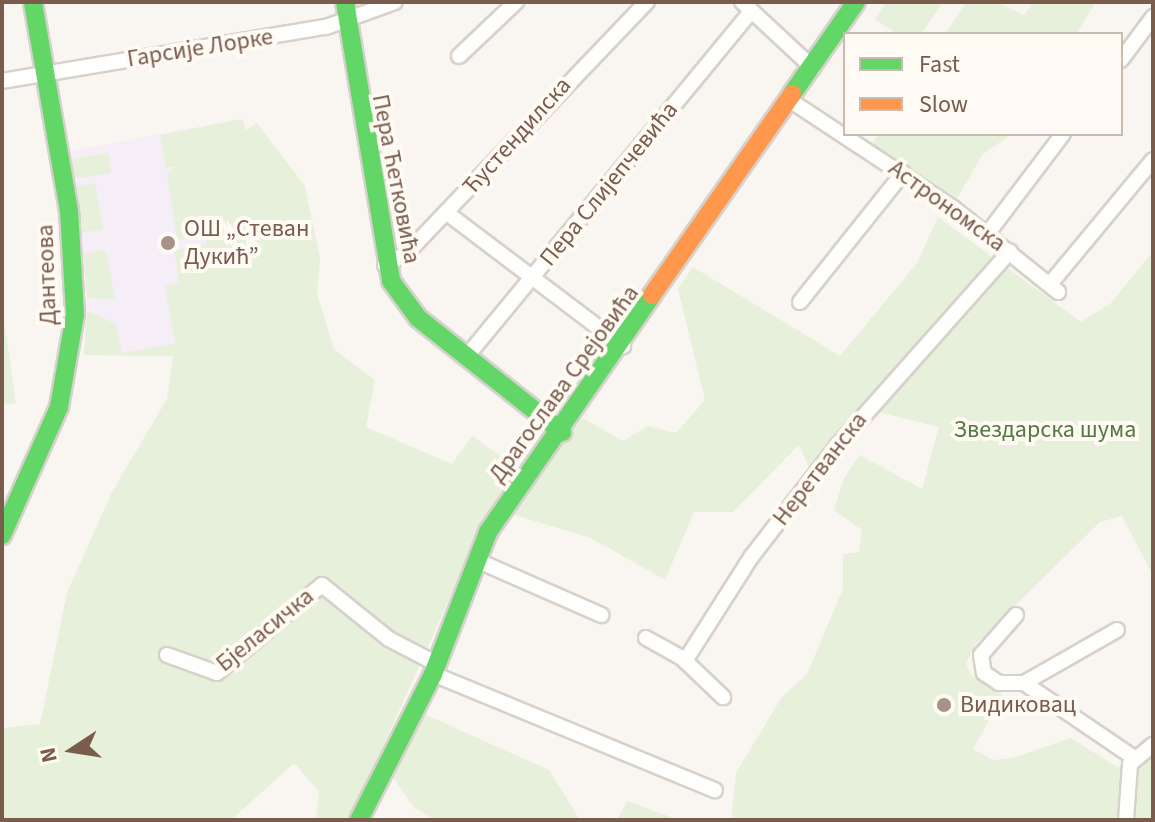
<!DOCTYPE html>
<meta charset="utf-8">
<style>
body{margin:0}
#map{position:relative;width:1155px;height:822px;overflow:hidden;background:#f9f5f0;font-family:"Source Sans 3",sans-serif}
div>[style]{position:absolute}
.education>*{inset:0;background:#f6eef6}
.green>*{inset:0;background:#e7f0db;transform-origin:0 0}
.roads{filter:drop-shadow(2px 0 #d7d1cb) drop-shadow(-2px 0 #d7d1cb) drop-shadow(0 2px #d7d1cb) drop-shadow(0 -2px #d7d1cb)}
.street>*{height:14px;margin:-7px;padding:0 7px;transform-origin:7px;border-radius:7px;background:#fefefd}
.fast>*{height:18px;margin:-9px;padding:0 9px;transform-origin:9px;border-radius:9px;background:#63d668}
.slow>*{height:18px;margin:-9px;padding:0 9px;transform-origin:9px;border-radius:9px;background:#ff974d}
.dots>*{width:22px;height:22px;translate:-50% -50%;box-sizing:border-box;border:4px solid #fffaf3;border-radius:50%}
span{translate:-50% -50%;white-space:nowrap;text-align:center;line-height:1.15;-webkit-text-stroke:8px #fffaf3;paint-order:stroke}
.street-label{font-size:24px;color:#7a5c4d}
.poi-label{font-size:24px;color:#7a5c4d}
.left{translate:0 -50%;text-align:left}
.park-label{font-size:24px;color:#537a41}
.frame{position:absolute;inset:0;border:4px solid #7a5c4d;pointer-events:none}
.legend{position:absolute;left:843px;top:32px;width:280px;height:104px;box-sizing:border-box;background:#fffaf3;border:2px solid #cabbb1;margin:0;padding:10px 14px;list-style:none;font-size:24px;color:#7a5c4d}
.legend li{display:flex;align-items:center;gap:16px;height:40px}
.legend b{width:40px;border:2px solid #cabbb1}
.north{position:absolute;left:32px;top:710px;width:80px;height:80px;-webkit-text-stroke:6px #fffaf3;paint-order:stroke;rotate:258deg;font-size:22px;font-weight:700;line-height:32px;text-align:center;color:#7a5c4d}
.north::after{content:'';display:block;margin:auto;width:28px;height:36px;background:#7a5c4d;clip-path:polygon(50% 0,100% 100%,50% 72%,0 100%)}
</style>
<div id="map">
<div class="education">
<div style="clip-path:polygon(242px 119px,246px 130px,173px 356px,84px 355px,87px 290px,70px 151px)"></div>
</div>
<div class="green">
<div style="clip-path:polygon(886px 2px,943px 2px,921px 34px,897px 34px,875px 19px)"></div>
<div style="clip-path:polygon(966px 2px,996px 2px,1024px 15px,1033px 2px,1096px 2px,1076px 34px,945px 34px)"></div>
<div style="clip-path:polygon(242px 119px,246px 130px,257px 123px,305px 186px,320px 259px,317px 294px,334px 349px,375px 380px,366px 427px,452px 464px,472px 436px,519px 469px,483px 524px,350px 820px,316px 820px,319px 792px,294px 763px,231px 820px,2px 820px,4px 728px,40px 724px,67px 593px,112px 492px,167px 399px,173px 356px,84px 355px,87px 311px,116px 324px,122px 353px,175px 344px,165px 286px,179px 283px,174px 250px,206px 244px,207px 234px,177px 239px,167px 175px,175px 167px,166px 167px,160px 135px)"></div>
<div style="clip-path:polygon(879px 134px,1012px 134px,983px 154px,952px 207px,871px 146px)"></div>
<div style="left:108px;top:153px;width:20px;height:38px;rotate:81deg"></div>
<div style="left:95px;top:183px;width:47px;height:21px;rotate:80deg"></div>
<div style="clip-path:polygon(938px 217px,1081px 322px,1111px 303px,1153px 251px,1153px 575px,1122px 516px,1100px 522px,975px 645px,966px 663px,971px 675px,1003px 694px,973px 749px,993px 760px,1012px 758px,1071px 738px,1117px 767px,1153px 753px,1153px 820px,731px 820px,736px 773px,782px 697px,807px 674px,843px 589px,843px 554px,859px 552px,862px 530px,834px 510px,844px 478px,860px 455px,922px 489px,939px 427px,870px 410px,813px 477px,799px 445px,733px 512px,694px 512px,665px 580px,591px 538px,508px 513px,582px 418px,623px 441px,648px 426px,676px 433px,705px 400px,678px 289px,693px 267px,840px 356px,917px 263px)"></div>
<div style="clip-path:polygon(106px 250px,115px 299px,87px 298px,83px 254px)"></div>
<div style="clip-path:polygon(2px 305px,16px 403px,2px 405px)"></div>
<div style="clip-path:polygon(424px 714px,549px 770px,580px 820px,436px 820px,414px 808px,391px 774px)"></div>
<div style="clip-path:polygon(627px 801px,679px 820px,617px 820px)"></div>
</div>
<div class="roads">
<div class="street">
<div style="left:742px;top:2px;width:97px;rotate:42.9deg"></div>
<div style="left:459px;top:56px;width:79px;rotate:-43.5deg"></div>
<div style="left:1121px;top:60px;width:54px;rotate:-53.3deg"></div>
<div style="left:2px;top:81px;width:328px;rotate:-9.5deg"></div>
<div style="left:326px;top:27px;width:73px;rotate:-19.9deg"></div>
<div style="left:791px;top:101px;width:193px;rotate:33.4deg"></div>
<div style="left:952px;top:207px;width:136px;rotate:38.7deg"></div>
<div style="left:447px;top:213px;width:221px;rotate:37.1deg"></div>
<div style="left:988px;top:233px;width:124px;rotate:-52.9deg"></div>
<div style="left:385px;top:265px;width:24px;rotate:-28deg"></div>
<div style="left:406px;top:254px;width:349px;rotate:-46.3deg"></div>
<div style="left:1050px;top:284px;width:161px;rotate:-50.3deg"></div>
<div style="left:800px;top:302px;width:165px;rotate:-51.4deg"></div>
<div style="left:467px;top:356px;width:447px;rotate:-50.5deg"></div>
<div style="left:476px;top:560px;width:137px;rotate:23.7deg"></div>
<div style="left:1016px;top:615px;width:53px;rotate:131.2deg"></div>
<div style="left:981px;top:655px;width:18px;rotate:81deg"></div>
<div style="left:984px;top:673px;width:18px;rotate:34deg"></div>
<div style="left:999px;top:683px;width:25px"></div>
<div style="left:1024px;top:683px;width:107px;rotate:-29.7deg"></div>
<div style="left:646px;top:638px;width:41px;rotate:29.1deg"></div>
<div style="left:682px;top:658px;width:57px;rotate:43.6deg"></div>
<div style="left:167px;top:655px;width:53px;rotate:19.8deg"></div>
<div style="left:217px;top:673px;width:137px;rotate:-40deg"></div>
<div style="left:322px;top:585px;width:86px;rotate:38.9deg"></div>
<div style="left:389px;top:639px;width:54px;rotate:27.5deg"></div>
<div style="left:685px;top:661px;width:125px;rotate:-57.5deg"></div>
<div style="left:752px;top:556px;width:140px;rotate:-52.2deg"></div>
<div style="left:838px;top:445px;width:259px;rotate:-48.4deg"></div>
<div style="left:433px;top:674px;width:305px;rotate:22.4deg"></div>
<div style="left:1024px;top:683px;width:132px;rotate:34.2deg"></div>
<div style="left:1126px;top:820px;width:56px;rotate:-85.9deg"></div>
<div style="left:1130px;top:764px;width:30px;rotate:-40deg"></div>
</div>
<div class="fast">
<div style="left:345px;top:2px;width:283px;rotate:80.6deg"></div>
<div style="left:391px;top:281px;width:46px;rotate:53.9deg"></div>
<div style="left:418px;top:318px;width:184px;rotate:38.4deg"></div>
<div style="left:792px;top:94px;width:112px;rotate:-55.2deg"></div>
<div style="left:2px;top:535px;width:140px;rotate:-66deg"></div>
<div style="left:59px;top:407px;width:94px;rotate:-80.2deg"></div>
<div style="left:75px;top:314px;width:103px;rotate:-93.3deg"></div>
<div style="left:69px;top:211px;width:212px;rotate:-99.8deg"></div>
<div style="left:359px;top:820px;width:164px;rotate:-63.1deg"></div>
<div style="left:433px;top:674px;width:152px;rotate:-68.8deg"></div>
<div style="left:488px;top:532px;width:288px;rotate:-55.3deg"></div>
</div>
<div class="slow">
<div style="left:652px;top:295px;width:245px;rotate:-55.1deg"></div>
</div>
</div>
<div class="dots">
<div style="left:168px;top:243px;background:#a69286"></div>
<div style="left:944px;top:705px;background:#a69286"></div>
</div>
<div class="street-label">
<span style="left:200px;top:48px;rotate:-9deg">Гарсије Лорке</span>
<span style="left:517px;top:136px;rotate:-48deg">Ћустендилска</span>
<span style="left:396px;top:179px;rotate:79deg">Пера Ћетковића</span>
<span style="left:609px;top:184px;rotate:-51deg">Пера Слијепчевића</span>
<span style="left:947px;top:206px;rotate:36deg">Астрономска</span>
<span style="left:47px;top:275px;rotate:-92deg">Дантеова</span>
<span style="left:564px;top:384px;rotate:-54deg">Драгослава Срејовића</span>
<span style="left:820px;top:469px;rotate:-52deg">Неретванска</span>
<span style="left:265px;top:630px;rotate:-39deg">Бјеласичка</span>
</div>
<div class="poi-label">
<span class="left" style="left:184px;top:243px">ОШ „Стеван<br>Дукић”</span>
<span class="left" style="left:960px;top:705px">Видиковац</span>
</div>
<div class="park-label">
<span style="left:1045px;top:430px">Звездарска шума</span>
</div>
<div class="frame"></div>
<ul class="legend">
<li><b style="height:10px;background:#63d668"></b>Fast</li>
<li><b style="height:10px;background:#ff974d"></b>Slow</li>
</ul>
<div class="north">N</div>
</div>
